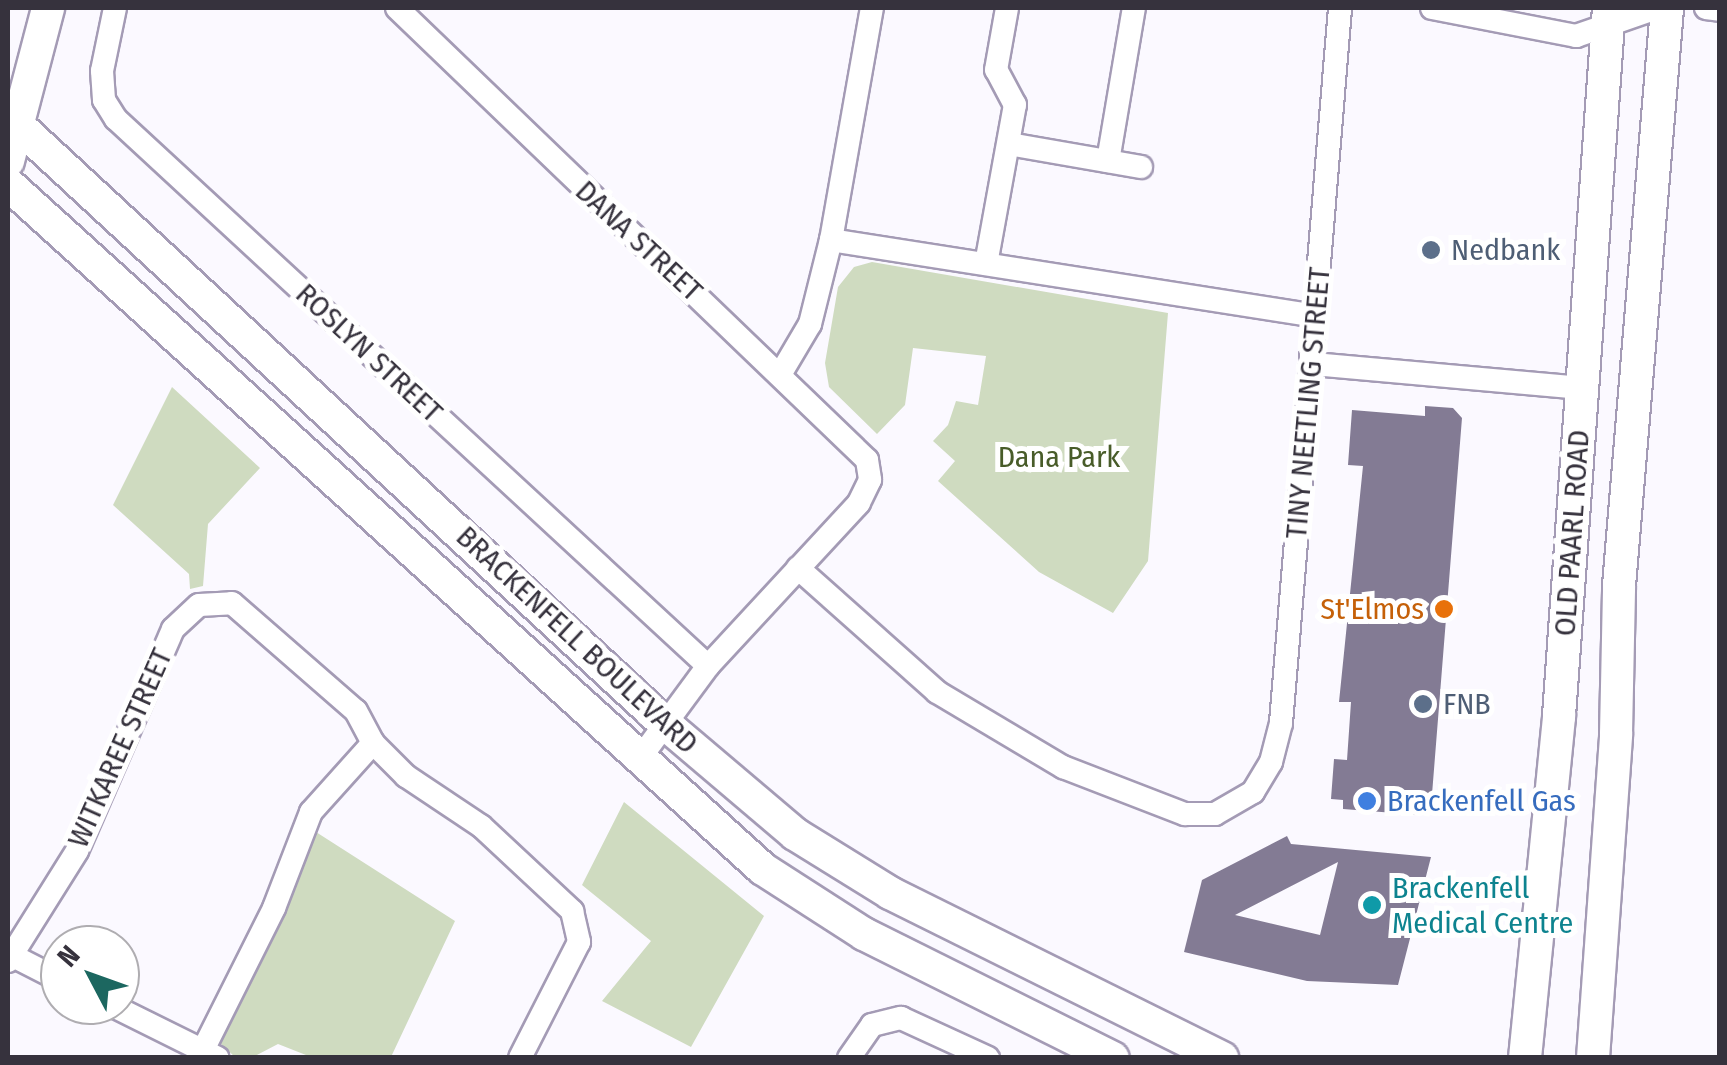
<!DOCTYPE html>
<style>
body{margin:0}
#map{position:relative;width:1727px;height:1065px;overflow:hidden;background:#fbf9ff;font-family:"Fira Sans Condensed",sans-serif}
div>[style]{position:absolute}
.green>*{inset:0;background:#cfdbc0}
.building>*{inset:0;background:#837b94}
.roads{filter:drop-shadow(2px 0 #a49bb5) drop-shadow(-2px 0 #a49bb5) drop-shadow(0 2px #a49bb5) drop-shadow(0 -2px #a49bb5)}
.street>*{height:22px;margin:-11px;padding:0 11px;transform-origin:11px;border-radius:11px;background:#fff}
.secondary>*{height:32px;margin:-16px;padding:0 16px;transform-origin:16px;border-radius:16px;background:#fff}
.dots>*{width:28px;height:28px;translate:-50% -50%;box-sizing:border-box;border:5px solid #fff;border-radius:50%}
span{translate:-50% -50%;white-space:nowrap;text-align:center;line-height:1.15;-webkit-text-stroke:10px #fff;paint-order:stroke}
.street-label{font-size:30px;color:#36323d}
.service-label{font-size:30px;color:#4e5e75}
.left{translate:0 -50%;text-align:left}
.park-label{font-size:30px;color:#485c29}
.food-label{font-size:30px;color:#c56008}
.right{translate:-100% -50%;text-align:right}
.shop-label{font-size:30px;color:#366cbe}
.culture-label{font-size:30px;color:#0d838f}
.frame{position:absolute;inset:0;border:10px solid #36323d;pointer-events:none}
.north{position:absolute;left:40px;top:925px;width:100px;height:100px;box-sizing:border-box;background:#fff;border:2px solid #afadb1;border-radius:50%;rotate:311deg;font-size:28px;font-weight:700;line-height:40px;text-align:center;color:#36323d}
.north::after{content:'';display:block;margin:auto;width:35px;height:45px;background:#1c6760;clip-path:polygon(50% 0,100% 100%,50% 72%,0 100%)}
</style>
<div id="map">
<div class="green">
<div style="clip-path:polygon(872px 262px,1168px 313px,1148px 561px,1113px 613px,1039px 572px,938px 481px,955px 461px,933px 441px,948px 425px,956px 401px,978px 405px,986px 356px,913px 348px,905px 405px,877px 434px,829px 387px,825px 363px,838px 287px,854px 267px)"></div>
<div style="clip-path:polygon(172px 387px,260px 468px,208px 524px,203px 586px,190px 589px,189px 574px,113px 505px)"></div>
<div style="clip-path:polygon(624px 802px,764px 916px,691px 1047px,602px 1001px,651px 941px,582px 885px)"></div>
<div style="clip-path:polygon(316px 832px,455px 921px,391px 1057px,311px 1057px,278px 1044px,253px 1057px,235px 1057px,220px 1043px)"></div>
</div>
<div class="building">
<div style="clip-path:polygon(1425px 406px,1453px 408px,1462px 418px,1431px 807px,1420px 815px,1343px 809px,1343px 800px,1331px 799px,1334px 759px,1347px 760px,1351px 702px,1339px 702px,1363px 466px,1348px 465px,1352px 410px,1425px 416px)"></div>
<div style="clip-path:polygon(evenodd,1287px 836px,1291px 844px,1431px 857px,1398px 985px,1307px 981px,1184px 952px,1202px 880px,1287px 836px,1338px 862px,1320px 935px,1235px 915px,1338px 862px)"></div>
</div>
<div class="roads">
<div class="street">
<div style="left:115px;top:8px;width:64px;rotate:101.7deg"></div>
<div style="left:102px;top:71px;width:29px;rotate:86deg"></div>
<div style="left:104px;top:100px;width:22px;rotate:58deg"></div>
<div style="left:116px;top:119px;width:806px;rotate:42.74deg"></div>
<div style="left:397px;top:8px;width:652px;rotate:43.88deg"></div>
<div style="left:867px;top:460px;width:20px;rotate:81deg"></div>
<div style="left:870px;top:480px;width:25px;rotate:116deg"></div>
<div style="left:859px;top:503px;width:222px;rotate:132.8deg"></div>
<div style="left:708px;top:666px;width:118px;rotate:126.4deg"></div>
<div style="left:1432px;top:8px;width:147px;rotate:11deg"></div>
<div style="left:1576px;top:36px;width:86px;rotate:-19.1deg"></div>
<div style="left:1706px;top:8px;width:14px;rotate:8deg"></div>
<div style="left:1009px;top:144px;width:134px;rotate:9.9deg"></div>
<div style="left:1108px;top:161px;width:155px;rotate:-80.4deg"></div>
<div style="left:831px;top:240px;width:489px;rotate:8.9deg"></div>
<div style="left:986px;top:264px;width:162px;rotate:-79.7deg"></div>
<div style="left:1015px;top:105px;width:40px;rotate:-118deg"></div>
<div style="left:996px;top:70px;width:63px;rotate:-79.9deg"></div>
<div style="left:1313px;top:364px;width:270px;rotate:5.1deg"></div>
<div style="left:781px;top:373px;width:57px;rotate:-59.4deg"></div>
<div style="left:810px;top:324px;width:87px;rotate:-76deg"></div>
<div style="left:831px;top:240px;width:236px;rotate:-80deg"></div>
<div style="left:798px;top:568px;width:186px;rotate:41.7deg"></div>
<div style="left:937px;top:692px;width:147px;rotate:30.8deg"></div>
<div style="left:1063px;top:767px;width:131px;rotate:21.1deg"></div>
<div style="left:1185px;top:814px;width:30px"></div>
<div style="left:1215px;top:814px;width:44px;rotate:-30.1deg"></div>
<div style="left:1253px;top:792px;width:35px;rotate:-59deg"></div>
<div style="left:1271px;top:762px;width:40px;rotate:-75.6deg"></div>
<div style="left:1281px;top:723px;width:717px;rotate:-85.28deg"></div>
<div style="left:11px;top:955px;width:55px;rotate:27deg"></div>
<div style="left:8px;top:961px;width:130px;rotate:-57.9deg"></div>
<div style="left:77px;top:851px;width:242px;rotate:-66.6deg"></div>
<div style="left:173px;top:629px;width:35px;rotate:-43deg"></div>
<div style="left:199px;top:605px;width:33px;rotate:-3deg"></div>
<div style="left:232px;top:603px;width:164px;rotate:41.1deg"></div>
<div style="left:356px;top:711px;width:36px;rotate:62deg"></div>
<div style="left:373px;top:743px;width:47px;rotate:45deg"></div>
<div style="left:406px;top:776px;width:90px;rotate:33.7deg"></div>
<div style="left:481px;top:826px;width:125px;rotate:43deg"></div>
<div style="left:572px;top:911px;width:32px;rotate:77deg"></div>
<div style="left:579px;top:942px;width:130px;rotate:117deg"></div>
<div style="left:111px;top:1005px;width:119px;rotate:26.4deg"></div>
<div style="left:203px;top:1050px;width:159px;rotate:-63.4deg"></div>
<div style="left:274px;top:908px;width:103px;rotate:-68.9deg"></div>
<div style="left:311px;top:812px;width:93px;rotate:-48.1deg"></div>
<div style="left:849px;top:1058px;width:40px;rotate:-55.1deg"></div>
<div style="left:872px;top:1025px;width:30px;rotate:-14deg"></div>
<div style="left:901px;top:1018px;width:96px;rotate:24.7deg"></div>
</div>
<div class="secondary">
<div style="left:8px;top:116px;width:892px;rotate:42.77deg"></div>
<div style="left:663px;top:722px;width:173px;rotate:40.3deg"></div>
<div style="left:795px;top:834px;width:112px;rotate:31.8deg"></div>
<div style="left:890px;top:893px;width:371px;rotate:26.4deg"></div>
<div style="left:8px;top:161px;width:158px;rotate:-75.3deg"></div>
<div style="left:8px;top:184px;width:1019px;rotate:42.22deg"></div>
<div style="left:763px;top:869px;width:120px;rotate:32.8deg"></div>
<div style="left:864px;top:934px;width:278px;rotate:26.5deg"></div>
<div style="left:1525px;top:1058px;width:344px;rotate:-84.3deg"></div>
<div style="left:1559px;top:716px;width:710px;rotate:-85.96deg"></div>
<div style="left:1593px;top:1058px;width:325px;rotate:-85.9deg"></div>
<div style="left:1616px;top:734px;width:148px;rotate:-88.8deg"></div>
<div style="left:1619px;top:586px;width:580px;rotate:-85.25deg"></div>
</div>
</div>
<div class="dots">
<div style="left:1431px;top:250px;background:#5c6f8a"></div>
<div style="left:1444px;top:609px;background:#e8710a"></div>
<div style="left:1423px;top:704px;background:#5c6f8a"></div>
<div style="left:1367px;top:801px;background:#3f7fe0"></div>
<div style="left:1372px;top:905px;background:#0f9aa8"></div>
</div>
<div class="street-label">
<span style="left:639px;top:241px;rotate:43deg">DANA STREET</span>
<span style="left:369px;top:353px;rotate:43deg">ROSLYN STREET</span>
<span style="left:1308px;top:403px;rotate:-85deg">TINY NEETLING STREET</span>
<span style="left:1572px;top:533px;rotate:-86deg">OLD PAARL ROAD</span>
<span style="left:577px;top:640px;rotate:43deg">BRACKENFELL BOULEVARD</span>
<span style="left:120px;top:748px;rotate:-66deg">WITKAREE STREET</span>
</div>
<div class="service-label">
<span class="left" style="left:1451px;top:250px">Nedbank</span>
<span class="left" style="left:1443px;top:704px">FNB</span>
</div>
<div class="park-label">
<span style="left:1059px;top:457px">Dana Park</span>
</div>
<div class="food-label">
<span class="right" style="left:1424px;top:609px">St'Elmos</span>
</div>
<div class="shop-label">
<span class="left" style="left:1387px;top:801px">Brackenfell Gas</span>
</div>
<div class="culture-label">
<span class="left" style="left:1392px;top:905px">Brackenfell<br>Medical Centre</span>
</div>
<div class="frame"></div>
<div class="north">N</div>
</div>
